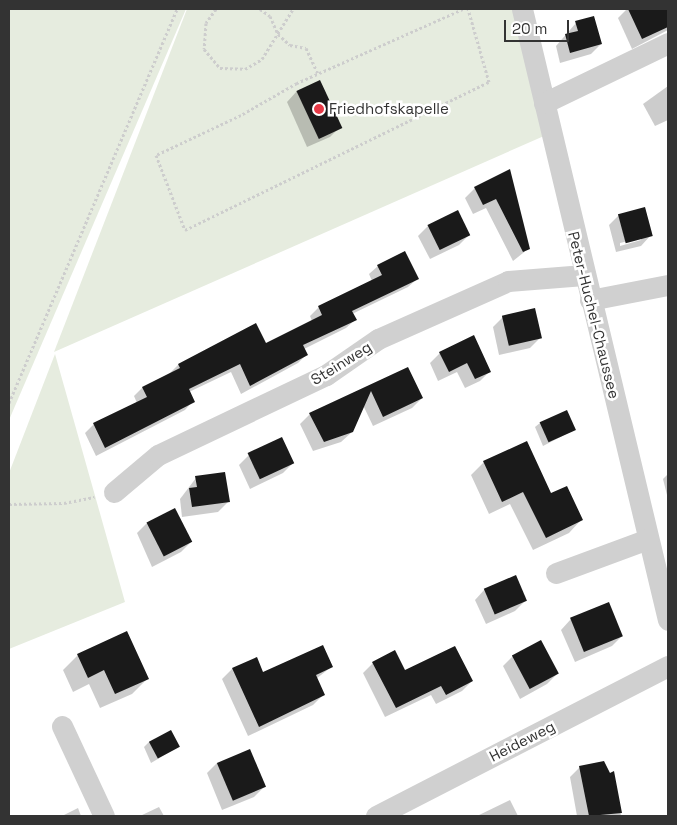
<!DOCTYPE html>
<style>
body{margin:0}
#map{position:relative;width:677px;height:825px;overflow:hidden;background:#fff;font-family:"Space Grotesk",sans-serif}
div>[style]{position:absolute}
.green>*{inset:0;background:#e6ecdf}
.shadow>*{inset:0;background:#0003}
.building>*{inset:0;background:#1a1a1a;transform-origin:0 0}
.path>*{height:3px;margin-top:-1.5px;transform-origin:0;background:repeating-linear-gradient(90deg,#cdcdcd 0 2.5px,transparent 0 5px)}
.minor>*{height:21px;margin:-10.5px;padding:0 10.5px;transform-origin:10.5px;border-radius:10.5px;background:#d0d0d0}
.dots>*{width:14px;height:14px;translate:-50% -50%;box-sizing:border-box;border:2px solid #fff;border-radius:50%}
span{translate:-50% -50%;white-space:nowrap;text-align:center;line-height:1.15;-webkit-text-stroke:5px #fff;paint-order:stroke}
.poi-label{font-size:15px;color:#333}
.left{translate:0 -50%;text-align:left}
.street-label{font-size:15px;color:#333}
.frame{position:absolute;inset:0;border:10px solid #333;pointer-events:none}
.scale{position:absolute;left:504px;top:20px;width:65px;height:22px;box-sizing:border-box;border:2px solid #333;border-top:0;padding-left:6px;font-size:15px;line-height:18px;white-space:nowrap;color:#333;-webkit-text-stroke:4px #fff;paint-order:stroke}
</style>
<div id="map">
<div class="green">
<div style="clip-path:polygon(9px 9px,186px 9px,9px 420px)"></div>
<div style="clip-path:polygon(187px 9px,517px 9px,544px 136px,54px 352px)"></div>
<div style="clip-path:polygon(55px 354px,125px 602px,9px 649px,9px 473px)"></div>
</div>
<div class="shadow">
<div style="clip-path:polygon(627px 9px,667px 9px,668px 30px,632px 49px,618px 18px)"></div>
<div style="clip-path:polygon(576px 23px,601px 44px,591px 54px,560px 63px,556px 46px)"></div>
<div style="clip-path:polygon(668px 86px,668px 120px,655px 126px,643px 104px)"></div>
<div style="clip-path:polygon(297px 91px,340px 127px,330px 137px,307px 147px,287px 102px)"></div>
<div style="clip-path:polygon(510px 171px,528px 249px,513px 261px,486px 208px,473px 214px,465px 198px,475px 188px)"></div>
<div style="clip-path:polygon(evenodd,619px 215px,651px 235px,641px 246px,616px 252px,609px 225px,619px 215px,641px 238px,641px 240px,620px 246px,620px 243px,641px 238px)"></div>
<div style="clip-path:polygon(428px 226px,469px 235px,459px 245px,430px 259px,418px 236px)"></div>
<div style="clip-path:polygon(378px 266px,417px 279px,408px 287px,352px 314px,355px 320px,346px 328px,304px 349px,307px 354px,298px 363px,241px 394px,231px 372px,189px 392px,193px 401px,185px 410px,96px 456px,85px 433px,94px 424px,137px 403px,134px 396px,142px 388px,170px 373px,178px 365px,266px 344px,312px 321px,310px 316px,319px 307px,372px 281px,369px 274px)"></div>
<div style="clip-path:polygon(503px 317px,540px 338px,530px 348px,499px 355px,493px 327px)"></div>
<div style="clip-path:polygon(440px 353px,490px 371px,480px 381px,465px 388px,457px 372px,438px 381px,430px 363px)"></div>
<div style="clip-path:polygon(408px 368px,422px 398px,412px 408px,373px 426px,363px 405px,352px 432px,341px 442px,313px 451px,300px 424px,310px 414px)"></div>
<div style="clip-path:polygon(540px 423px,574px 430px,543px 446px,535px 427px)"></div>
<div style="clip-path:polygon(249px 455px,293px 463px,283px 473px,250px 489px,239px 465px)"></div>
<div style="clip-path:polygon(484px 462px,551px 495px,581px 520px,569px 533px,533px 550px,510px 504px,489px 514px,471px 475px)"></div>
<div style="clip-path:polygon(668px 474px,668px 499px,663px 479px)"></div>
<div style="clip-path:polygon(196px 478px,228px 502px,218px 512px,182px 517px,180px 499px)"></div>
<div style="clip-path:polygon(147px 523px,191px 542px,181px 552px,152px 567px,137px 533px)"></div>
<div style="clip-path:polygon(485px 589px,526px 600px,515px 611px,486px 624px,475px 600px)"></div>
<div style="clip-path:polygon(571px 619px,622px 636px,612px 646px,575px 662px,561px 630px)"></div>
<div style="clip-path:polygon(78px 655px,147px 679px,132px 694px,100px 708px,89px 684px,73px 692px,63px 670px)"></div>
<div style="clip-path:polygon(513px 656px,557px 674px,547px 684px,520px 699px,503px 666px)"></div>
<div style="clip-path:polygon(373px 663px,405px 672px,472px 681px,462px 691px,436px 704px,431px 695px,385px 717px,363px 673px)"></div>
<div style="clip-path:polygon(331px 667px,316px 679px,323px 695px,313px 705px,248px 736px,222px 679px,232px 669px,263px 673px)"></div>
<div style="clip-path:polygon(149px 742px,178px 747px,151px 763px,144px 747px)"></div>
<div style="clip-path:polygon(217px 763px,264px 787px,254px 797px,222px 810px,207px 773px)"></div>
<div style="clip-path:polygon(580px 767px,609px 774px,613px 772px,621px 816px,577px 816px,570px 777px)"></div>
<div style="clip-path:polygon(510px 800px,518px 816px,476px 816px,477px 816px)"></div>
<div style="clip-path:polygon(159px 807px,164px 816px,140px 816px)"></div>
<div style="clip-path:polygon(78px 808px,81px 816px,62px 816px)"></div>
</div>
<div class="building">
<div style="clip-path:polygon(628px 9px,668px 9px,668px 27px,642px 39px)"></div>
<div style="clip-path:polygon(594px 16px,602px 44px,570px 53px,565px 34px,578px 31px,575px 21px)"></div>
<div style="left:320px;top:80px;width:53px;height:26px;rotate:65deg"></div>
<div style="clip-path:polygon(510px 169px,530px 249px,523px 252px,496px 199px,483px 205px,474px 187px)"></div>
<div style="left:645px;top:207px;width:30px;height:28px;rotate:75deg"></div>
<div style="left:458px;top:210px;width:28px;height:34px;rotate:64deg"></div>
<div style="clip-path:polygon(405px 251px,419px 279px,352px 311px,357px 320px,303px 345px,308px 355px,250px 386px,240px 364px,189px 389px,195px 402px,105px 448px,93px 423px,147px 397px,142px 387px,180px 368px,178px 364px,256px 323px,266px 343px,322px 315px,318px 306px,382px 275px,377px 265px)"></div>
<div style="left:535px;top:308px;width:31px;height:34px;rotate:77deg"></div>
<div style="clip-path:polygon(474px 335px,491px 372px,475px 379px,467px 363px,449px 372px,439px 352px)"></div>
<div style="clip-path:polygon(408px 367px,423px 398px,383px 417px,371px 391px,353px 432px,324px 442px,309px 413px)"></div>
<div style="left:567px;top:410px;width:22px;height:30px;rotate:66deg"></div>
<div style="left:282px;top:437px;width:29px;height:38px;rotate:65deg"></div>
<div style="clip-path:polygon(527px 441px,551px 493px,567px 486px,583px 520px,546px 538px,523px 492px,502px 502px,483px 461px)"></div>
<div style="clip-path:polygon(225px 472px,230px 502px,192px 507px,189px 488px,197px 487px,195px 476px)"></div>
<div style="left:175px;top:508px;width:38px;height:32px;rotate:63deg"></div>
<div style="left:516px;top:575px;width:28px;height:35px;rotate:67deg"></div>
<div style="left:609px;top:602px;width:37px;height:42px;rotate:68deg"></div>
<div style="clip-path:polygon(127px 631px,149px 679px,115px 694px,104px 670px,88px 678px,77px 654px)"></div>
<div style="left:541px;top:640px;width:38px;height:33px;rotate:62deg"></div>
<div style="clip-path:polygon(323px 645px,333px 667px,316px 675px,325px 695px,259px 727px,232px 668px,257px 657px,263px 672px)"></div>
<div style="clip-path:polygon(455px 646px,473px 681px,446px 695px,441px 686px,396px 708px,372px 662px,395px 650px,405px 670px)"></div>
<div style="left:171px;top:730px;width:19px;height:25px;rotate:62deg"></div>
<div style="left:250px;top:749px;width:41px;height:36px;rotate:67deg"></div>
<div style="clip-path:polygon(604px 761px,610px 773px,614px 771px,622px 813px,589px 816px,579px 766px)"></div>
</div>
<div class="path">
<div style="left:216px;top:9px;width:17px;rotate:126deg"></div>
<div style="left:206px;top:23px;width:26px;rotate:94deg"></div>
<div style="left:204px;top:49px;width:25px;rotate:50deg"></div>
<div style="left:220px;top:68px;width:25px;rotate:2deg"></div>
<div style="left:245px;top:69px;width:20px;rotate:-30deg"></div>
<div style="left:262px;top:59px;width:59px;rotate:-58.2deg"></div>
<div style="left:260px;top:9px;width:12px;rotate:35deg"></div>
<div style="left:270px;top:16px;width:20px;rotate:66deg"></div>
<div style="left:278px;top:34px;width:16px;rotate:43deg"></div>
<div style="left:290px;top:45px;width:16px;rotate:11deg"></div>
<div style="left:306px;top:48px;width:29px;rotate:65deg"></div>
<div style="left:463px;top:9px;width:182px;rotate:156deg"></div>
<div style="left:297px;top:83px;width:64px;rotate:150.3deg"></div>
<div style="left:241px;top:115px;width:94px;rotate:154.8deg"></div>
<div style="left:156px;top:155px;width:80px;rotate:68.9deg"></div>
<div style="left:185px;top:230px;width:338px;rotate:-26deg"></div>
<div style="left:489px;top:82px;width:76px;rotate:-106deg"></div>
<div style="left:9px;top:403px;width:428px;rotate:-66.9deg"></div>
<div style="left:9px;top:504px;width:55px;rotate:-1deg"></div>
<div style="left:64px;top:503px;width:31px;rotate:-11deg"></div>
</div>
<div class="minor">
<div style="left:522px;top:9px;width:628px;rotate:76.56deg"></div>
<div style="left:544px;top:103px;width:138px;rotate:-25.8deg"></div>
<div style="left:590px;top:300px;width:79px;rotate:-10.9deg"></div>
<div style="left:114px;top:492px;width:57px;rotate:-40.1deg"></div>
<div style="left:158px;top:455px;width:186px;rotate:-25.5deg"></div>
<div style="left:326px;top:375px;width:63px;rotate:-34.7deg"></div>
<div style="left:378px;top:339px;width:142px;rotate:-24deg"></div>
<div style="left:508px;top:281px;width:76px;rotate:-4.5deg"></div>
<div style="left:556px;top:573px;width:98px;rotate:-20.3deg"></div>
<div style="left:62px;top:726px;width:99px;rotate:65deg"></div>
<div style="left:376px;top:816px;width:328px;rotate:-27.2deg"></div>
</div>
<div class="dots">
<div style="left:319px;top:109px;background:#e63946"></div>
</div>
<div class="poi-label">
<span class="left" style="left:329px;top:109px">Friedhofskapelle</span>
</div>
<div class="street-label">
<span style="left:594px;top:315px;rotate:76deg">Peter-Huchel-Chaussee</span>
<span style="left:341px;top:363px;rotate:-32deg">Steinweg</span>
<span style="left:522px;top:741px;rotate:-27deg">Heideweg</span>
</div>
<div class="frame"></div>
<div class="scale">20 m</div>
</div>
